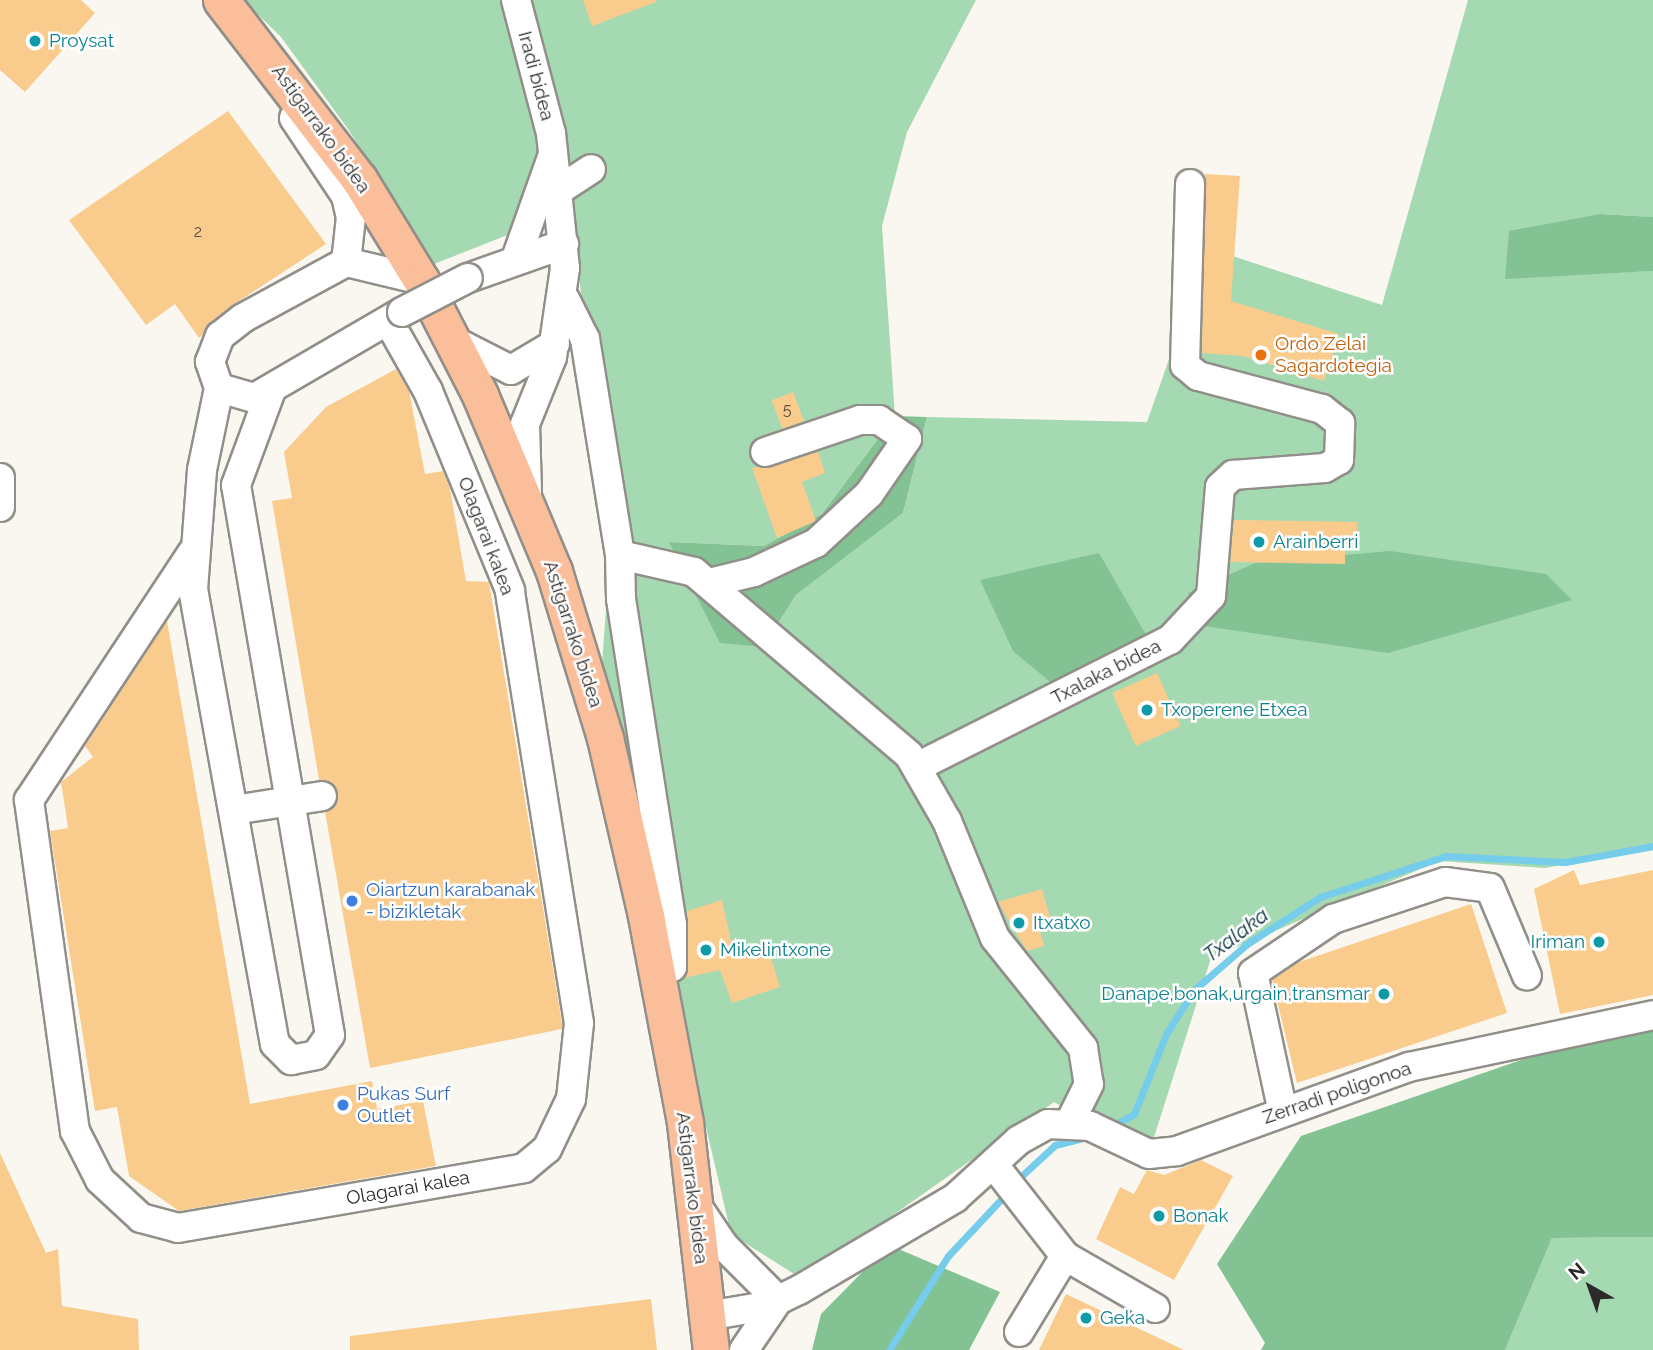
<!DOCTYPE html>
<style>
body{margin:0}
#map{position:relative;width:1653px;height:1350px;overflow:hidden;background:#f9f7f0;font-family:Raleway,sans-serif}
div>[style]{position:absolute}
.green>*{inset:0;background:#a5d9b1}
.forest>*{inset:0;background:#83c293}
.stream>*{height:7px;margin:-3.5px;padding:0 3.5px;transform-origin:3.5px;border-radius:3.5px;background:#76cceb}
.building>*{inset:0;background:#f9cc8e;transform-origin:0 0}
.roads{filter:drop-shadow(2px 0 #918f89) drop-shadow(-2px 0 #918f89) drop-shadow(0 2px #918f89) drop-shadow(0 -2px #918f89)}
.minor>*{height:28px;margin:-14px;padding:0 14px;transform-origin:14px;border-radius:14px;background:#fff}
.major>*{height:35px;margin:-17.5px;padding:0 17.5px;transform-origin:17.5px;border-radius:17.5px;background:#fabe9a}
.bridges{filter:drop-shadow(2px 0 #918f89) drop-shadow(-2px 0 #918f89) drop-shadow(0 2px #918f89) drop-shadow(0 -2px #918f89)}
.minor-bridge>*{height:28px;margin:-14px;padding:0 14px;transform-origin:14px;border-radius:14px;background:#fff}
.dots>*{width:19px;height:19px;translate:-50% -50%;box-sizing:border-box;border:4px solid #fff;border-radius:50%}
span{translate:-50% -50%;white-space:nowrap;text-align:center;line-height:1.15;-webkit-text-stroke:5px #fff;paint-order:stroke}
.number-label{font-size:16px;color:#5f5342}
.number-label span{-webkit-text-stroke-width:0}
.culture-label{font-size:19px;color:#0d838f}
.left{translate:0 -50%;text-align:left}
.right{translate:-100% -50%;text-align:right}
.street-label{font-size:19px;color:#2c2b29}
.food-label{font-size:19px;color:#c56008}
.shop-label{font-size:19px;color:#366cbe}
.water-label{font-size:21px;color:#0c3542;font-style:italic}
.north{position:absolute;left:1555px;top:1252px;width:70px;height:70px;-webkit-text-stroke:5px #fff;paint-order:stroke;rotate:320deg;font-size:19px;font-weight:700;line-height:28px;text-align:center;color:#2c2b29}
.north::after{content:'';display:block;margin:auto;width:24px;height:32px;background:#2c2b29;clip-path:polygon(50% 0,100% 100%,50% 72%,0 100%)}
</style>
<div id="map">
<div class="green">
<div style="clip-path:polygon(243px 0,976px 0,907px 132px,882px 226px,895px 416px,822px 514px,764px 546px,669px 542px,763px 647px,796px 595px,903px 513px,927px 417px,1147px 422px,1208px 248px,1382px 305px,1468px 0,1653px 0,1653px 217px,1601px 214px,1505px 278px,1653px 271px,1653px 848px,1545px 868px,1439px 861px,1211px 958px,1148px 1156px,1054px 1102px,802px 1279px,731px 1234px,601px 678px,611px 540px,571px 210px,434px 264px,348px 129px,281px 37px)"></div>
<div style="clip-path:polygon(1653px 1237px,1653px 1350px,1505px 1350px,1552px 1238px)"></div>
</div>
<div class="forest">
<div style="clip-path:polygon(1601px 214px,1653px 217px,1653px 271px,1505px 279px,1509px 231px)"></div>
<div style="clip-path:polygon(895px 416px,927px 417px,903px 513px,796px 595px,763px 647px,720px 643px,669px 542px,764px 546px,822px 514px)"></div>
<div style="clip-path:polygon(1390px 551px,1546px 574px,1572px 600px,1388px 653px,1197px 625px,1188px 593px,1255px 563px)"></div>
<div style="clip-path:polygon(1099px 553px,1149px 640px,1054px 685px,1013px 651px,980px 580px)"></div>
<div style="clip-path:polygon(1653px 1026px,1653px 1237px,1552px 1238px,1505px 1350px,1261px 1350px,1265px 1343px,1217px 1264px,1301px 1136px,1567px 1044px)"></div>
<div style="clip-path:polygon(889px 1245px,1000px 1292px,969px 1350px,812px 1350px,821px 1314px)"></div>
</div>
<div class="stream">
<div style="left:1109px;top:1127px;width:28px;rotate:-27deg"></div>
<div style="left:1134px;top:1114px;width:86px;rotate:-68.2deg"></div>
<div style="left:1166px;top:1034px;width:52px;rotate:-57.5deg"></div>
<div style="left:1194px;top:990px;width:70px;rotate:-41deg"></div>
<div style="left:1247px;top:944px;width:87px;rotate:-32.8deg"></div>
<div style="left:1320px;top:897px;width:133px;rotate:-18deg"></div>
<div style="left:1446px;top:856px;width:119px;rotate:2.9deg"></div>
<div style="left:1565px;top:862px;width:89px;rotate:-10.3deg"></div>
<div style="left:1016px;top:1181px;width:53px;rotate:-42.7deg"></div>
<div style="left:1055px;top:1145px;width:38px;rotate:-14deg"></div>
<div style="left:889px;top:1350px;width:111px;rotate:-57.9deg"></div>
<div style="left:948px;top:1256px;width:86px;rotate:-46.9deg"></div>
</div>
<div class="building">
<div style="clip-path:polygon(0 0,81px 0,95px 13px,25px 92px,0 70px)"></div>
<div style="clip-path:polygon(583px 0,656px 0,656px 2px,592px 26px)"></div>
<div style="clip-path:polygon(228px 111px,326px 244px,233px 305px,199px 338px,175px 304px,146px 325px,69px 220px)"></div>
<div style="clip-path:polygon(1205px 174px,1240px 176px,1231px 301px,1339px 334px,1324px 381px,1243px 356px,1202px 353px)"></div>
<div style="clip-path:polygon(396px 369px,409px 391px,425px 474px,443px 471px,450px 489px,466px 581px,489px 582px,562px 1023px,562px 1029px,370px 1068px,325px 812px,338px 793px,319px 780px,272px 501px,292px 498px,284px 452px,326px 407px)"></div>
<div style="left:793px;top:392px;width:31px;height:23px;rotate:69deg"></div>
<div style="clip-path:polygon(818px 452px,825px 473px,802px 482px,816px 521px,777px 538px,752px 468px)"></div>
<div style="clip-path:polygon(1234px 520px,1357px 522px,1357px 541px,1345px 541px,1345px 564px,1230px 562px)"></div>
<div style="clip-path:polygon(167px 621px,250px 1104px,372px 1081px,377px 1109px,423px 1101px,436px 1166px,179px 1211px,129px 1176px,117px 1107px,95px 1111px,50px 831px,68px 828px,61px 782px,93px 757px,85px 746px)"></div>
<div style="left:1157px;top:673px;width:58px;height:49px;rotate:66deg"></div>
<div style="clip-path:polygon(1574px 870px,1580px 885px,1653px 870px,1653px 995px,1560px 1014px,1534px 889px)"></div>
<div style="clip-path:polygon(1042px 889px,1051px 921px,1038px 925px,1044px 946px,1027px 951px,998px 902px)"></div>
<div style="clip-path:polygon(722px 900px,734px 955px,767px 945px,780px 987px,732px 1003px,720px 970px,684px 978px,687px 911px)"></div>
<div style="clip-path:polygon(1471px 904px,1507px 1013px,1297px 1083px,1272px 980px,1299px 962px)"></div>
<div style="clip-path:polygon(0 1153px,46px 1253px,58px 1249px,62px 1306px,138px 1319px,139px 1350px,0 1350px)"></div>
<div style="clip-path:polygon(1201px 1160px,1233px 1176px,1174px 1280px,1096px 1239px,1120px 1187px,1134px 1194px,1147px 1170px,1164px 1175px)"></div>
<div style="clip-path:polygon(1066px 1294px,1184px 1350px,1039px 1350px)"></div>
<div style="clip-path:polygon(651px 1299px,657px 1350px,350px 1350px,350px 1336px)"></div>
</div>
<div class="roads">
<div class="minor">
<div style="left:516px;top:0;width:138px;rotate:75.3deg"></div>
<div style="left:551px;top:133px;width:136px;rotate:84.1deg"></div>
<div style="left:565px;top:268px;width:90px;rotate:98.3deg"></div>
<div style="left:552px;top:357px;width:72px;rotate:111.9deg"></div>
<div style="left:525px;top:424px;width:68px;rotate:88.3deg"></div>
<div style="left:294px;top:118px;width:94px;rotate:56.3deg"></div>
<div style="left:346px;top:196px;width:22px;rotate:77deg"></div>
<div style="left:351px;top:217px;width:45px;rotate:96.3deg"></div>
<div style="left:559px;top:190px;width:38px;rotate:-33deg"></div>
<div style="left:517px;top:256px;width:105px;rotate:-70.5deg"></div>
<div style="left:468px;top:278px;width:102px;rotate:-19.5deg"></div>
<div style="left:565px;top:299px;width:45px;rotate:63.4deg"></div>
<div style="left:585px;top:339px;width:219px;rotate:80.8deg"></div>
<div style="left:620px;top:555px;width:76px;rotate:12.9deg"></div>
<div style="left:694px;top:572px;width:282px;rotate:40.4deg"></div>
<div style="left:909px;top:755px;width:76px;rotate:60.1deg"></div>
<div style="left:947px;top:821px;width:126px;rotate:67.7deg"></div>
<div style="left:995px;top:938px;width:141px;rotate:51.3deg"></div>
<div style="left:1083px;top:1048px;width:36px;rotate:81deg"></div>
<div style="left:1089px;top:1084px;width:40px;rotate:116.6deg"></div>
<div style="left:402px;top:312px;width:171px;rotate:149.8deg"></div>
<div style="left:254px;top:398px;width:36px;rotate:-164deg"></div>
<div style="left:219px;top:388px;width:28px;rotate:-109deg"></div>
<div style="left:210px;top:362px;width:28px;rotate:-69deg"></div>
<div style="left:220px;top:336px;width:29px;rotate:-38deg"></div>
<div style="left:243px;top:318px;width:117px;rotate:-28.5deg"></div>
<div style="left:346px;top:262px;width:77px;rotate:13.5deg"></div>
<div style="left:452px;top:340px;width:66px;rotate:27deg"></div>
<div style="left:511px;top:370px;width:51px;rotate:-30.6deg"></div>
<div style="left:219px;top:388px;width:84px;rotate:101.7deg"></div>
<div style="left:202px;top:470px;width:119px;rotate:94.3deg"></div>
<div style="left:193px;top:589px;width:462px;rotate:79.8deg"></div>
<div style="left:275px;top:1044px;width:23px;rotate:45deg"></div>
<div style="left:291px;top:1060px;width:25px;rotate:-11deg"></div>
<div style="left:316px;top:1055px;width:24px;rotate:-55deg"></div>
<div style="left:330px;top:1035px;width:558px;rotate:-99.7deg"></div>
<div style="left:236px;top:485px;width:98px;rotate:-69.7deg"></div>
<div style="left:0;top:478px;width:29px;rotate:90deg"></div>
<div style="left:192px;top:553px;width:296px;rotate:123.4deg"></div>
<div style="left:29px;top:800px;width:334px;rotate:82.1deg"></div>
<div style="left:75px;top:1131px;width:55px;rotate:63deg"></div>
<div style="left:100px;top:1180px;width:56px;rotate:42.8deg"></div>
<div style="left:141px;top:1218px;width:38px;rotate:15deg"></div>
<div style="left:178px;top:1228px;width:351px;rotate:-9.8deg"></div>
<div style="left:524px;top:1168px;width:30px;rotate:-40deg"></div>
<div style="left:547px;top:1149px;width:55px;rotate:-64.4deg"></div>
<div style="left:571px;top:1099px;width:76px;rotate:-84deg"></div>
<div style="left:579px;top:1023px;width:438px;rotate:-99.1deg"></div>
<div style="left:510px;top:590px;width:215px;rotate:-112.4deg"></div>
<div style="left:428px;top:391px;width:79px;rotate:-119.5deg"></div>
<div style="left:620px;top:555px;width:44px;rotate:88.7deg"></div>
<div style="left:621px;top:599px;width:330px;rotate:81.1deg"></div>
<div style="left:672px;top:925px;width:42px;rotate:90deg"></div>
<div style="left:672px;top:967px;width:16px;rotate:153deg"></div>
<div style="left:709px;top:583px;width:46px;rotate:-13.7deg"></div>
<div style="left:754px;top:572px;width:68px;rotate:-25.1deg"></div>
<div style="left:816px;top:543px;width:72px;rotate:-42.8deg"></div>
<div style="left:869px;top:494px;width:67px;rotate:-55.4deg"></div>
<div style="left:907px;top:439px;width:34px;rotate:-146deg"></div>
<div style="left:879px;top:420px;width:19px;rotate:180deg"></div>
<div style="left:860px;top:420px;width:100px;rotate:161.4deg"></div>
<div style="left:917px;top:767px;width:283px;rotate:-26.7deg"></div>
<div style="left:1170px;top:640px;width:60px;rotate:-47deg"></div>
<div style="left:1211px;top:596px;width:109px;rotate:-85.3deg"></div>
<div style="left:1220px;top:487px;width:18px;rotate:-43deg"></div>
<div style="left:1233px;top:475px;width:92px;rotate:-4.4deg"></div>
<div style="left:1325px;top:468px;width:16px;rotate:-30deg"></div>
<div style="left:1339px;top:460px;width:37px;rotate:-88deg"></div>
<div style="left:1340px;top:423px;width:23px;rotate:-142deg"></div>
<div style="left:1322px;top:409px;width:128px;rotate:-165.1deg"></div>
<div style="left:1198px;top:376px;width:17px;rotate:-140deg"></div>
<div style="left:1185px;top:365px;width:181px;rotate:-88.4deg"></div>
<div style="left:234px;top:810px;width:89px;rotate:-9deg"></div>
<div style="left:1282px;top:1108px;width:138px;rotate:-102.1deg"></div>
<div style="left:1253px;top:973px;width:97px;rotate:-34deg"></div>
<div style="left:1333px;top:919px;width:118px;rotate:-18.3deg"></div>
<div style="left:1445px;top:882px;width:45px;rotate:7.6deg"></div>
<div style="left:1490px;top:888px;width:95px;rotate:67.2deg"></div>
<div style="left:994px;top:1165px;width:115px;rotate:52deg"></div>
<div style="left:1065px;top:1256px;width:104px;rotate:30deg"></div>
<div style="left:695px;top:1203px;width:52px;rotate:56deg"></div>
<div style="left:724px;top:1246px;width:76px;rotate:45deg"></div>
<div style="left:707px;top:1316px;width:60px;rotate:-9.6deg"></div>
<div style="left:766px;top:1306px;width:37px;rotate:-26deg"></div>
<div style="left:799px;top:1290px;width:181px;rotate:-30.5deg"></div>
<div style="left:955px;top:1198px;width:86px;rotate:-42.2deg"></div>
<div style="left:1019px;top:1140px;width:33px;rotate:-29deg"></div>
<div style="left:1048px;top:1124px;width:42px;rotate:2.7deg"></div>
<div style="left:1090px;top:1126px;width:65px;rotate:25.4deg"></div>
<div style="left:1149px;top:1154px;width:28px;rotate:-6deg"></div>
<div style="left:1177px;top:1151px;width:247px;rotate:-19.9deg"></div>
<div style="left:1409px;top:1067px;width:249px;rotate:-12deg"></div>
<div style="left:1019px;top:1332px;width:89px;rotate:-58.8deg"></div>
<div style="left:744px;top:1350px;width:60px;rotate:-55.8deg"></div>
</div>
<div class="major">
<div style="left:221px;top:0;width:226px;rotate:52.4deg"></div>
<div style="left:359px;top:179px;width:119px;rotate:58.5deg"></div>
<div style="left:421px;top:280px;width:129px;rotate:62.8deg"></div>
<div style="left:480px;top:395px;width:191px;rotate:67.2deg"></div>
<div style="left:554px;top:571px;width:175px;rotate:73deg"></div>
<div style="left:605px;top:738px;width:183px;rotate:77deg"></div>
<div style="left:646px;top:916px;width:211px;rotate:79.3deg"></div>
<div style="left:685px;top:1123px;width:228px;rotate:83.5deg"></div>
</div>
</div>
<div class="bridges">
<div class="minor-bridge">
<div style="left:402px;top:312px;width:74px;rotate:-27.3deg"></div>
</div>
</div>
<div class="dots">
<div style="left:35px;top:41px;background:#0f9aa8"></div>
<div style="left:1261px;top:355px;background:#e8710a"></div>
<div style="left:1259px;top:542px;background:#0f9aa8"></div>
<div style="left:1147px;top:710px;background:#0f9aa8"></div>
<div style="left:352px;top:901px;background:#3f7fe0"></div>
<div style="left:1019px;top:923px;background:#0f9aa8"></div>
<div style="left:1599px;top:942px;background:#0f9aa8"></div>
<div style="left:706px;top:950px;background:#0f9aa8"></div>
<div style="left:1384px;top:994px;background:#0f9aa8"></div>
<div style="left:343px;top:1105px;background:#3f7fe0"></div>
<div style="left:1159px;top:1216px;background:#0f9aa8"></div>
<div style="left:1086px;top:1318px;background:#0f9aa8"></div>
</div>
<div class="number-label">
<span style="left:198px;top:232px">2</span>
<span style="left:787px;top:410px">5</span>
</div>
<div class="culture-label">
<span class="left" style="left:49px;top:41px">Proysat</span>
<span class="left" style="left:1273px;top:542px">Arainberri</span>
<span class="left" style="left:1161px;top:710px">Txoperene Etxea</span>
<span class="left" style="left:1033px;top:923px">Itxatxo</span>
<span class="right" style="left:1585px;top:942px">Iriman</span>
<span class="left" style="left:720px;top:950px">Mikelintxone</span>
<span class="right" style="left:1370px;top:994px">Danape,bonak,urgain,transmar</span>
<span class="left" style="left:1173px;top:1216px">Bonak</span>
<span class="left" style="left:1100px;top:1318px">Geka</span>
</div>
<div class="street-label">
<span style="left:536px;top:76px;rotate:75deg">Iradi bidea</span>
<span style="left:321px;top:129px;rotate:54deg">Astigarrako bidea</span>
<span style="left:486px;top:536px;rotate:69deg">Olagarai kalea</span>
<span style="left:573px;top:634px;rotate:72deg">Astigarrako bidea</span>
<span style="left:1106px;top:672px;rotate:-27deg">Txalaka bidea</span>
<span style="left:1337px;top:1093px;rotate:-19deg">Zerradi poligonoa</span>
<span style="left:408px;top:1188px;rotate:-10deg">Olagarai kalea</span>
<span style="left:692px;top:1188px;rotate:83deg">Astigarrako bidea</span>
</div>
<div class="food-label">
<span class="left" style="left:1275px;top:355px">Ordo Zelai<br>Sagardotegia</span>
</div>
<div class="shop-label">
<span class="left" style="left:366px;top:901px">Oiartzun karabanak<br>- bizikletak</span>
<span class="left" style="left:357px;top:1105px">Pukas Surf<br>Outlet</span>
</div>
<div class="water-label">
<span style="left:1236px;top:935px;rotate:-37deg">Txalaka</span>
</div>
<div class="north">N</div>
</div>
